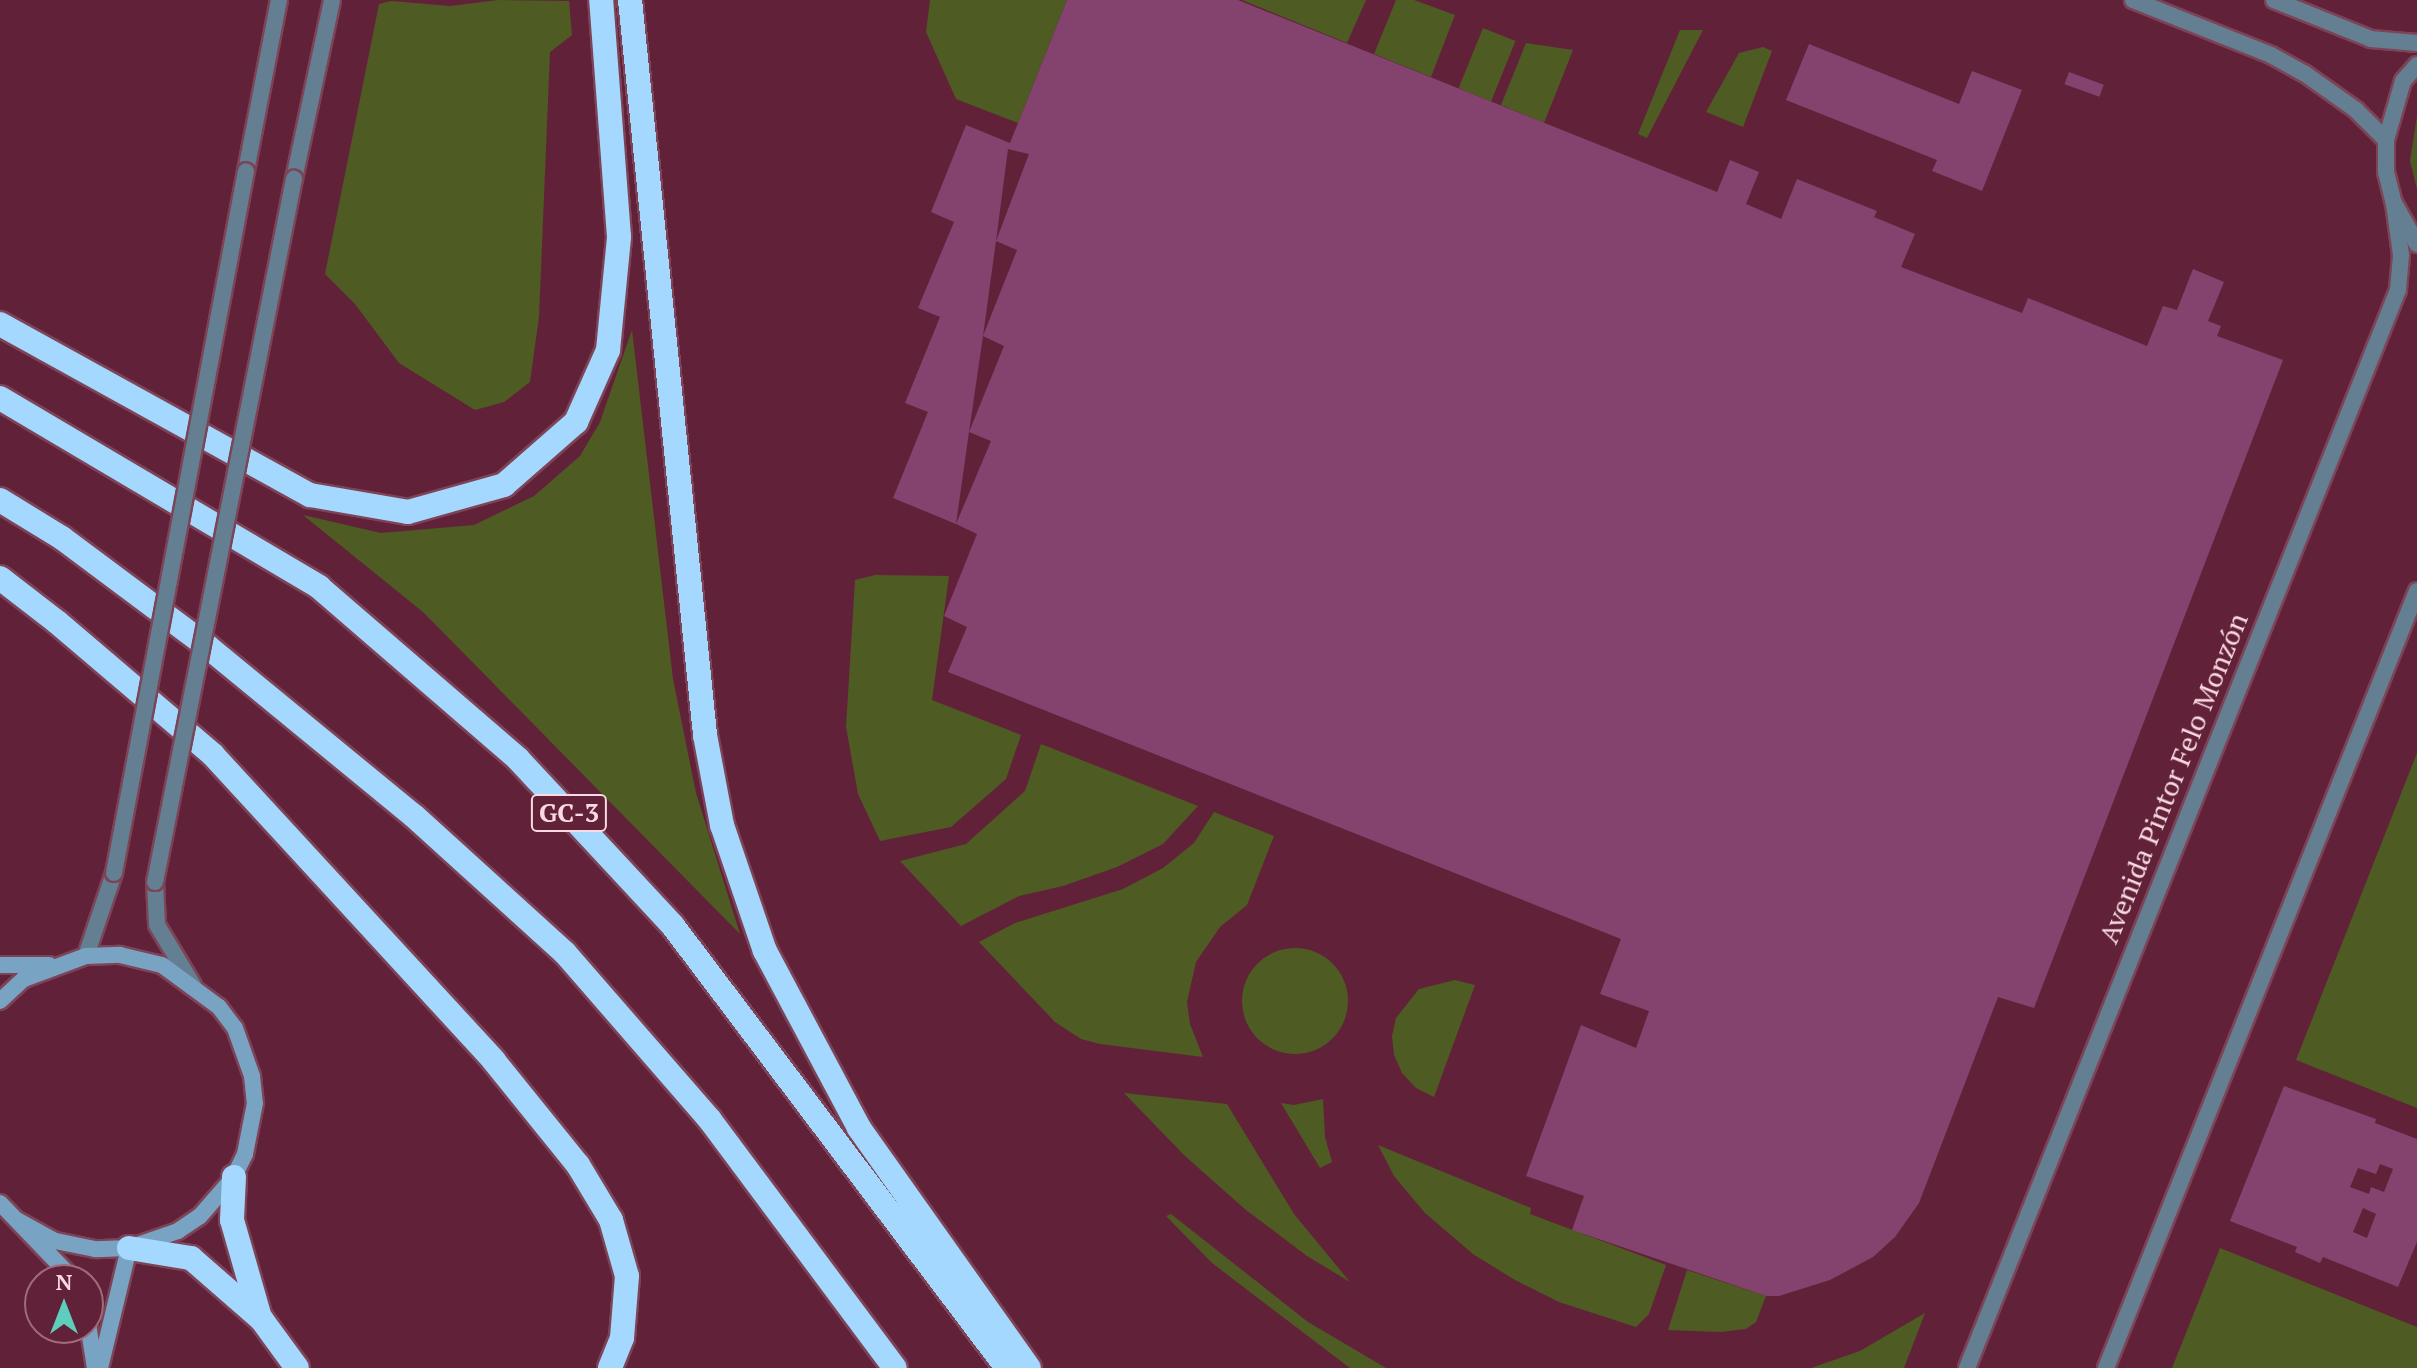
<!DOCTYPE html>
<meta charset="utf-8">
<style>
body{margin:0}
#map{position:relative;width:2417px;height:1368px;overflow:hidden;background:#612239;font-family:"PT Serif",serif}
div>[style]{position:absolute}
.green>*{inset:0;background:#4e5b23;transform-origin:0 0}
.round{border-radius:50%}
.building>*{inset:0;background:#84426f;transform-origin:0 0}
.roads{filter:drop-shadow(2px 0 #7d4357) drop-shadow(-2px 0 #7d4357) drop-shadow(0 2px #7d4357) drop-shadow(0 -2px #7d4357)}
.tertiary>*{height:16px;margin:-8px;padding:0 8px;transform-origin:8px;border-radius:8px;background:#647e92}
.secondary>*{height:16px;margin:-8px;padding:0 8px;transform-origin:8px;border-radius:8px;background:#79a3c2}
.motorway>*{height:24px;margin:-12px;padding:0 12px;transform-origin:12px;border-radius:12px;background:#a4d8fe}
.bridges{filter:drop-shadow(2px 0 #7d4357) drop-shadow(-2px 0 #7d4357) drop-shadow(0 2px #7d4357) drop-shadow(0 -2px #7d4357)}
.tertiary-bridge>*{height:16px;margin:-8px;padding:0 8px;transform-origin:8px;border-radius:8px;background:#647e92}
span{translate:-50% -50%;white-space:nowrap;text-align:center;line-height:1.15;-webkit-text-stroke:6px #612239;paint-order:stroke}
.shield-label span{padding:2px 6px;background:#612239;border:2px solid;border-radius:6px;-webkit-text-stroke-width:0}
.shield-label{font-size:26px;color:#fadae2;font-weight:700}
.street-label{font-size:28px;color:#fadae2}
.north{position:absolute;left:24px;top:1264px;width:80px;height:80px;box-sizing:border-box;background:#612239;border:2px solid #9e6c7d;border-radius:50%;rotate:0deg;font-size:22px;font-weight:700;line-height:32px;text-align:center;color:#fadae2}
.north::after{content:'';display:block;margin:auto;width:28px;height:36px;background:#5ccebb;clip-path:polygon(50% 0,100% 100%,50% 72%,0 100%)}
</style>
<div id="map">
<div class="green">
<div style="clip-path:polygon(498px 0,569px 1px,572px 35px,550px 52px,539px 317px,530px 382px,504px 402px,475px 410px,399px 363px,355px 304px,325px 274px,379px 4px,391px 1px,450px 6px)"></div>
<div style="clip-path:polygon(930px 0,1067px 0,1018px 123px,956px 99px,926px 32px)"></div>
<div style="clip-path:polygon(1242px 0,1366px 0,1347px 43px)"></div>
<div style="clip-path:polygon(1396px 0,1414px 0,1455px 15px,1431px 77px,1374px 54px)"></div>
<div style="left:1483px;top:28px;width:35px;height:65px;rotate:22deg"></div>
<div style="clip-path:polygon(1680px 30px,1703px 30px,1647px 138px,1638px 134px)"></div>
<div style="clip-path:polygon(1526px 43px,1573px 50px,1544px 123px,1501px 105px)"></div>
<div style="clip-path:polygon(1763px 47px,1772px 51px,1743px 127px,1706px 112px,1739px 53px)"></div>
<div style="clip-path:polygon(2417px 116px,2417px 189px,2410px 161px)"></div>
<div style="clip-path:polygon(632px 330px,673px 679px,696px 793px,740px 934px,423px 612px,303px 515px,381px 533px,474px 525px,534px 496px,580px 456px,600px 422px)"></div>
<div style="clip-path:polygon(875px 575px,949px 576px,932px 700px,1021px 735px,1006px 779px,951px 827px,880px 841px,858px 794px,846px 727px,855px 580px)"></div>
<div style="clip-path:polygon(1041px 744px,1198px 806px,1163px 844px,1117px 867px,1063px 886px,1019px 896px,961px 926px,900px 861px,966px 844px,1025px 791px)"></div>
<div style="clip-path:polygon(2417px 753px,2417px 1108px,2296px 1060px)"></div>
<div style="clip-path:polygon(1214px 812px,1274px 836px,1247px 905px,1220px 927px,1196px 962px,1187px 1002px,1190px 1024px,1203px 1057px,1100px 1044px,1081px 1039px,1055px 1022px,979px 942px,1015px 923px,1123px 889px,1163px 868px,1194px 843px)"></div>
<div class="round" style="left:1242px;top:948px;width:106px;height:106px"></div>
<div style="clip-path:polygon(1455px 980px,1475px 985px,1434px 1097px,1416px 1088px,1402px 1073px,1394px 1055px,1392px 1036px,1396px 1018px,1419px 989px)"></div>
<div style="clip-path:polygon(1124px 1093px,1227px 1104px,1294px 1214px,1350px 1282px,1307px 1256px,1246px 1210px,1185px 1156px)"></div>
<div style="clip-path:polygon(1323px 1099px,1325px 1137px,1332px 1162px,1320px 1168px,1281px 1103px,1294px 1105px)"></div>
<div style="clip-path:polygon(1378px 1145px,1531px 1208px,1530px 1214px,1666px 1265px,1649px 1314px,1636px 1327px,1559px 1302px,1515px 1280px,1473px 1254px,1425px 1213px,1394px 1176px)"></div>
<div style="clip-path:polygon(1171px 1214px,1308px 1322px,1386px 1368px,1350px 1368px,1212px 1263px,1166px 1216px)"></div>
<div style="clip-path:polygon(2220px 1248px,2417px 1327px,2417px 1368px,2172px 1368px)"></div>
<div style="clip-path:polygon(1687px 1270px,1766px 1296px,1756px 1322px,1746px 1329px,1720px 1332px,1668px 1330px)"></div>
<div style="clip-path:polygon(1925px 1313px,1904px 1368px,1811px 1368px,1860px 1351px)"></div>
</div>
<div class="building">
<div style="clip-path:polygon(evenodd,1067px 0,1238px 0,1717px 192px,1730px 160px,1759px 172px,1746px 204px,1781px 219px,1797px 179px,1877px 211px,1874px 217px,1915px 234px,1901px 267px,2022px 313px,2028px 298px,2147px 346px,2163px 306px,2177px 310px,2193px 269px,2224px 282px,2208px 321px,2221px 326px,2217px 336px,2283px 360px,2034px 1008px,1998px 997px,1919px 1203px,1895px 1237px,1873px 1257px,1830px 1280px,1779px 1296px,1766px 1296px,1572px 1230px,1584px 1196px,1526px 1176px,1581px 1025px,1636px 1048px,1649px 1011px,1600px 994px,1621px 939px,948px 672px,967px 627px,944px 616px,977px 534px,956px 524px,991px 441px,969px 432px,956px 524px,893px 498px,928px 412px,905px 403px,940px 317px,918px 308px,954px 222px,931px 212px,966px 125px,1010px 143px,1067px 0,1008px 149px,1029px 154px,996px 241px,1008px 149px,1067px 0,996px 241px,1017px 250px,983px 336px,996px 241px,1067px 0,983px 336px,1004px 346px,969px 432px,983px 336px)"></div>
<div style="clip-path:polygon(1809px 44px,1959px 104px,1972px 71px,2022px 90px,1982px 191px,1932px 171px,1937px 160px,1786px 100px)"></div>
<div style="left:2069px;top:72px;width:37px;height:13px;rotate:20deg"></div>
<div style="clip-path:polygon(evenodd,2284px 1086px,2376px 1119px,2375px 1123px,2417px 1139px,2417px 1242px,2398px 1287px,2323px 1257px,2320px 1263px,2295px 1252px,2297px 1247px,2230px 1221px,2284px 1086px,2380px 1164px,2393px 1169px,2384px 1192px,2371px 1187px,2369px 1194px,2350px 1187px,2358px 1168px,2376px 1174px,2380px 1164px,2284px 1086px,2363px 1208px,2376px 1214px,2367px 1238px,2353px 1232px,2363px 1208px)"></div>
</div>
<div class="roads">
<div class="tertiary">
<div style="left:2133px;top:0;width:149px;rotate:21.7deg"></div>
<div style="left:2271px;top:55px;width:38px;rotate:29deg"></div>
<div style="left:2304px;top:73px;width:64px;rotate:35.4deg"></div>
<div style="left:2356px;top:110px;width:42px;rotate:45deg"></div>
<div style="left:2274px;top:0;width:105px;rotate:21.9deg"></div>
<div style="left:2371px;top:39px;width:46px;rotate:5deg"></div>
<div style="left:2417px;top:65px;width:21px;rotate:131deg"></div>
<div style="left:2403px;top:81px;width:61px;rotate:106.1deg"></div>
<div style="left:2386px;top:140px;width:32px;rotate:90deg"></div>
<div style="left:2386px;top:172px;width:32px;rotate:76deg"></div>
<div style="left:2394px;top:203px;width:47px;rotate:60.7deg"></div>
<div style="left:246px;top:171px;width:174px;rotate:-79.1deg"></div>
<div style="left:294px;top:179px;width:183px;rotate:-78deg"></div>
<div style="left:155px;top:882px;width:43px;rotate:87.3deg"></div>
<div style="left:157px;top:925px;width:70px;rotate:59deg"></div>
<div style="left:86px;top:956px;width:88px;rotate:-71.4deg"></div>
<div style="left:1967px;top:1368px;width:1161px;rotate:-68.21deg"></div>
<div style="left:2398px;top:290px;width:35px;rotate:-85deg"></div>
<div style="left:2401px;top:255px;width:52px;rotate:-97.7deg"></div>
<div style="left:2106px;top:1368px;width:837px;rotate:-68.19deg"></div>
</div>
<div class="secondary">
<div style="left:0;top:965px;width:49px"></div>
<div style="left:0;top:1001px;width:33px;rotate:-43deg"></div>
<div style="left:24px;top:979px;width:66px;rotate:-20.4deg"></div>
<div style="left:86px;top:956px;width:34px;rotate:-2deg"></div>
<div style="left:120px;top:955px;width:43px;rotate:13.4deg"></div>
<div style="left:162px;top:965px;width:71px;rotate:36.4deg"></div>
<div style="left:219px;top:1007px;width:26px;rotate:53deg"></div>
<div style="left:235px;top:1028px;width:51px;rotate:70.5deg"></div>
<div style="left:252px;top:1076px;width:27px;rotate:84deg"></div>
<div style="left:255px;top:1103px;width:52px;rotate:101.1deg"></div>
<div style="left:245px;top:1154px;width:25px;rotate:116deg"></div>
<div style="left:234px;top:1177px;width:52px;rotate:131.1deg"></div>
<div style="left:200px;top:1216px;width:27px;rotate:146deg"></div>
<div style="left:178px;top:1231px;width:52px;rotate:160.9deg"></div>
<div style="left:129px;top:1248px;width:34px;rotate:178deg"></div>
<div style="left:95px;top:1249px;width:41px;rotate:-168.7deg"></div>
<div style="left:55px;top:1241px;width:43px;rotate:-151.1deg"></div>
<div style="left:0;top:1203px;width:107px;rotate:46.1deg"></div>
<div style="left:88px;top:1324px;width:45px;rotate:81deg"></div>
<div style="left:100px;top:1368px;width:123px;rotate:-76.4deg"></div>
</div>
<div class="motorway">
<div style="left:630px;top:0;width:739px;rotate:84.17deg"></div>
<div style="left:705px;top:735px;width:92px;rotate:79.3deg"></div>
<div style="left:722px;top:825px;width:133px;rotate:71.2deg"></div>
<div style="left:765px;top:951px;width:200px;rotate:62deg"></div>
<div style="left:859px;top:1128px;width:294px;rotate:54.7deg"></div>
<div style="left:0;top:324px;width:354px;rotate:28.9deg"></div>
<div style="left:310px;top:495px;width:99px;rotate:9.8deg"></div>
<div style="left:408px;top:512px;width:100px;rotate:-15.7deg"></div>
<div style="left:504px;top:485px;width:96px;rotate:-41.2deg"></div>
<div style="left:576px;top:422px;width:79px;rotate:-66deg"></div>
<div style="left:608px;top:350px;width:114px;rotate:-84.4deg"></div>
<div style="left:619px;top:237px;width:238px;rotate:-94.3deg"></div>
<div style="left:0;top:398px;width:371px;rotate:30.6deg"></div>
<div style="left:319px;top:587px;width:263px;rotate:40.8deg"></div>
<div style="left:518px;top:759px;width:228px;rotate:47.1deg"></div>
<div style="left:673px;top:926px;width:554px;rotate:52.92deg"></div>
<div style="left:0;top:500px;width:73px;rotate:31.5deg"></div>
<div style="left:62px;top:538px;width:182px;rotate:36.7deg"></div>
<div style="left:208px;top:647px;width:266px;rotate:39.4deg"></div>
<div style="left:414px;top:816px;width:204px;rotate:42.2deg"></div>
<div style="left:565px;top:953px;width:221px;rotate:49deg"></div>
<div style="left:710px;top:1120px;width:309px;rotate:53.3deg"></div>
<div style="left:0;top:578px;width:72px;rotate:37.7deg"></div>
<div style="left:57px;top:622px;width:205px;rotate:40.4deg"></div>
<div style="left:213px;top:755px;width:415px;rotate:47.4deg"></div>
<div style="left:494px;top:1061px;width:134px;rotate:51.1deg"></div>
<div style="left:578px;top:1165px;width:64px;rotate:59deg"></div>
<div style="left:611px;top:1220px;width:58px;rotate:74.1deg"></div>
<div style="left:627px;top:1276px;width:62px;rotate:94.6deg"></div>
<div style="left:622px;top:1338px;width:32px;rotate:112deg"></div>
<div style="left:234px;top:1177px;width:43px;rotate:92.7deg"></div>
<div style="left:232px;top:1220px;width:98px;rotate:74deg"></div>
<div style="left:129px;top:1248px;width:63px;rotate:9.2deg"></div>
<div style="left:191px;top:1258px;width:94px;rotate:41.1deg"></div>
<div style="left:262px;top:1320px;width:59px;rotate:53.9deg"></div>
</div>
</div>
<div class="bridges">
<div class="tertiary-bridge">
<div style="left:114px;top:873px;width:714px;rotate:-79.35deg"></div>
<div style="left:155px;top:882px;width:717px;rotate:-78.82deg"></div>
</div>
</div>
<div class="shield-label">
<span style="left:569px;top:813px">GC-3</span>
</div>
<div class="street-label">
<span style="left:2173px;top:778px;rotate:-68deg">Avenida Pintor Felo Monzón</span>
</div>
<div class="north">N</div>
</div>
